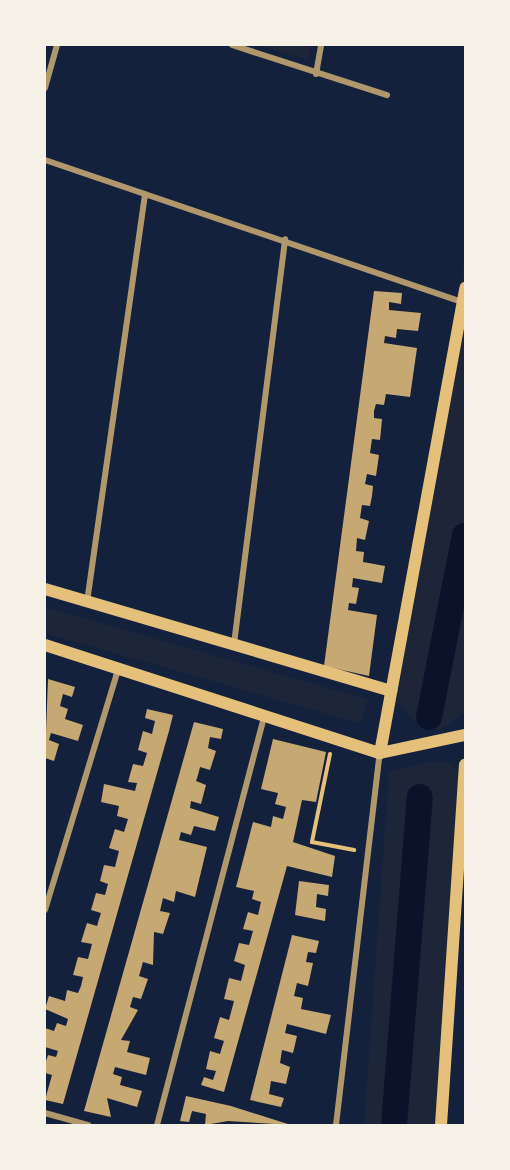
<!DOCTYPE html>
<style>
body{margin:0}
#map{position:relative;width:510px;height:1170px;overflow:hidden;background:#14213d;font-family:Helvetica,sans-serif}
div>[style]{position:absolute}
.green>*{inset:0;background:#1d2539;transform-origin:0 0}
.canal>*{height:26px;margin:-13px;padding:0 13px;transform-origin:13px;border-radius:13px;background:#0b132b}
.building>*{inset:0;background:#c6a872}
.path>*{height:4px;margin:-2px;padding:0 2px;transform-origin:2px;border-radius:2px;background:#e5c07b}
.minor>*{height:6px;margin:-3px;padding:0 3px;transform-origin:3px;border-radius:3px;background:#b1986c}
.secondary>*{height:12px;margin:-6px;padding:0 6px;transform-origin:6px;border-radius:6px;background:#e5c07b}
span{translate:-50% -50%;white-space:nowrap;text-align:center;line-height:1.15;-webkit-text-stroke:4.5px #f6f1e7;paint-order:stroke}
.frame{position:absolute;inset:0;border:46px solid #f6f1e7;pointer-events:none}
</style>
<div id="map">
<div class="green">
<div style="clip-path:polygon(257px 45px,310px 45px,308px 60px)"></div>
<div style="clip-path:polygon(465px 256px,465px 712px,441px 730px,418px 724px,397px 702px)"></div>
<div style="left:45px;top:607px;width:336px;height:25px;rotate:16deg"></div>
<div style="clip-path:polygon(433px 761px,452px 763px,461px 781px,440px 1125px,364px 1125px,389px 772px)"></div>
</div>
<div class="canal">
<div style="left:429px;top:717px;width:185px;rotate:-78.8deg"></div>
<div style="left:394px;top:1125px;width:329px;rotate:-85.5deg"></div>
</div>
<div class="building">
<div style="clip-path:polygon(374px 291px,402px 293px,401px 304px,389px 302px,389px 310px,421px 313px,418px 331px,397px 329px,396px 338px,385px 336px,384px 343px,417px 348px,410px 397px,386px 394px,384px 405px,376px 404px,374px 411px,374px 418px,382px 419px,381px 430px,380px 440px,372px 439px,370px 453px,379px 455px,376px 476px,367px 474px,365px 484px,373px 486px,372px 496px,370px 506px,362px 505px,360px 518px,369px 521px,365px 540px,357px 538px,356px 551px,364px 552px,363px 562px,385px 566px,382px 583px,353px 578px,352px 587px,359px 588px,356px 604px,349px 603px,348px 610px,377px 615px,369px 676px,324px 666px)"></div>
<div style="clip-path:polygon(48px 679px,75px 687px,72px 697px,63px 694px,60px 706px,68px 709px,65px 719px,83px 725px,78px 741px,51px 733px,49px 740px,59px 744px,54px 761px,45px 758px)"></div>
<div style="clip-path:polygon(147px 709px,173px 715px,169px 731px,63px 1104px,45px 1100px,52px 1075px,45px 1073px,45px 1064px,48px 1055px,56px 1057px,58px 1051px,45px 1047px,45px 1028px,54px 1031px,57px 1023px,66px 1026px,68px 1019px,45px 1009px,49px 996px,65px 1001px,67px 990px,78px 993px,81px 986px,83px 977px,73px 975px,78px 957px,88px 959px,92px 944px,81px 942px,87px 923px,97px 926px,99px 919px,101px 913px,91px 910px,96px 893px,105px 895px,108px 884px,100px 881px,104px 865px,115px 867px,119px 851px,109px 848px,115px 829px,124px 832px,128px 819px,117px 816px,119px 806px,101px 802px,104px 784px,135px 791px,137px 783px,128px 782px,133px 764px,143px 766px,147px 753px,138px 750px,143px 731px,152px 734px,155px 721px,145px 718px)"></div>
<div style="clip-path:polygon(194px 722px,223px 729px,221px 739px,210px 737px,208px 748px,216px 751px,210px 770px,200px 767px,198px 775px,196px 781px,206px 785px,201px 804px,191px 801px,190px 808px,219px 817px,215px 831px,194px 826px,191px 835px,181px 832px,179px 840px,207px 847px,195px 897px,176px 891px,174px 902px,163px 898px,160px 911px,170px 913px,163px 934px,154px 932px,153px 965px,143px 962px,139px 976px,148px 979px,141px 999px,133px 997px,130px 1007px,138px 1010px,121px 1040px,130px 1041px,127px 1052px,150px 1058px,146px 1075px,115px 1067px,113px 1074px,122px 1077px,120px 1085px,142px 1091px,137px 1107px,107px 1098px,111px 1117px,84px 1111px)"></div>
<div style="clip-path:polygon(273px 739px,326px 752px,316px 802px,302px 800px,293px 842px,335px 856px,332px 877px,287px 866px,224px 1092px,201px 1085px,204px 1077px,213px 1080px,216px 1071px,206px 1069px,210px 1051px,220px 1054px,222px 1047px,224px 1041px,214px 1038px,220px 1017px,229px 1020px,234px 1001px,224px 999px,229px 978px,241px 981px,245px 965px,234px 961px,239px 943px,249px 945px,253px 931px,243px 929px,248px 912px,258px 915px,261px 902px,252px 899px,254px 891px,236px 887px,253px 822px,271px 827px,273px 816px,283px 819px,286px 807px,275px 804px,278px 793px,261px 789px)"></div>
<div style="clip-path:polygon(299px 881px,329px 885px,328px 896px,317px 894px,316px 907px,326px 909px,325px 921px,295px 915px)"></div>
<div style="clip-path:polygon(292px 935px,319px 941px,316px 953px,308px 952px,306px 962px,313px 963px,308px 986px,297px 983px,294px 996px,303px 998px,301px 1009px,331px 1015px,326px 1034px,287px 1024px,285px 1033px,297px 1036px,293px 1053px,282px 1050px,280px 1063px,290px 1067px,286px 1084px,271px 1081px,269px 1094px,284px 1098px,281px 1107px,250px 1100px)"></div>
<div style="clip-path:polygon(186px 1096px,231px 1106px,291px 1125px,228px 1121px,205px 1125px,206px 1114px,192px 1111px,189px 1122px,180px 1121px)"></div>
</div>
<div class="path">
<div style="left:330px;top:754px;width:90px;rotate:101.6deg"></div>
<div style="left:312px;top:842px;width:43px;rotate:10.8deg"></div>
</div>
<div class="minor">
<div style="left:232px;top:45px;width:163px;rotate:17.9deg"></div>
<div style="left:316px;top:74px;width:29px;rotate:-80deg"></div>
<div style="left:45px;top:88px;width:45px;rotate:-74.4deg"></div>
<div style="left:45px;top:160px;width:441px;rotate:18.8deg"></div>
<div style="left:87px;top:602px;width:412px;rotate:-81.9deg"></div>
<div style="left:234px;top:644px;width:408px;rotate:-82.8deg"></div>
<div style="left:45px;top:910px;width:251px;rotate:-73.1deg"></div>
<div style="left:45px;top:1113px;width:45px;rotate:15.6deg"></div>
<div style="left:157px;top:1125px;width:422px;rotate:-75.3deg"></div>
<div style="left:336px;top:1125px;width:375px;rotate:-83.3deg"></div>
</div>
<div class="secondary">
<div style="left:45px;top:589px;width:361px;rotate:16.4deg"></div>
<div style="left:45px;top:645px;width:352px;rotate:17.9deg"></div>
<div style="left:380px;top:753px;width:87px;rotate:-12deg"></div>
<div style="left:380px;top:753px;width:473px;rotate:-79.6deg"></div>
<div style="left:441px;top:1125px;width:361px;rotate:-86.2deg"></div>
</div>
<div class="frame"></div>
</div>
